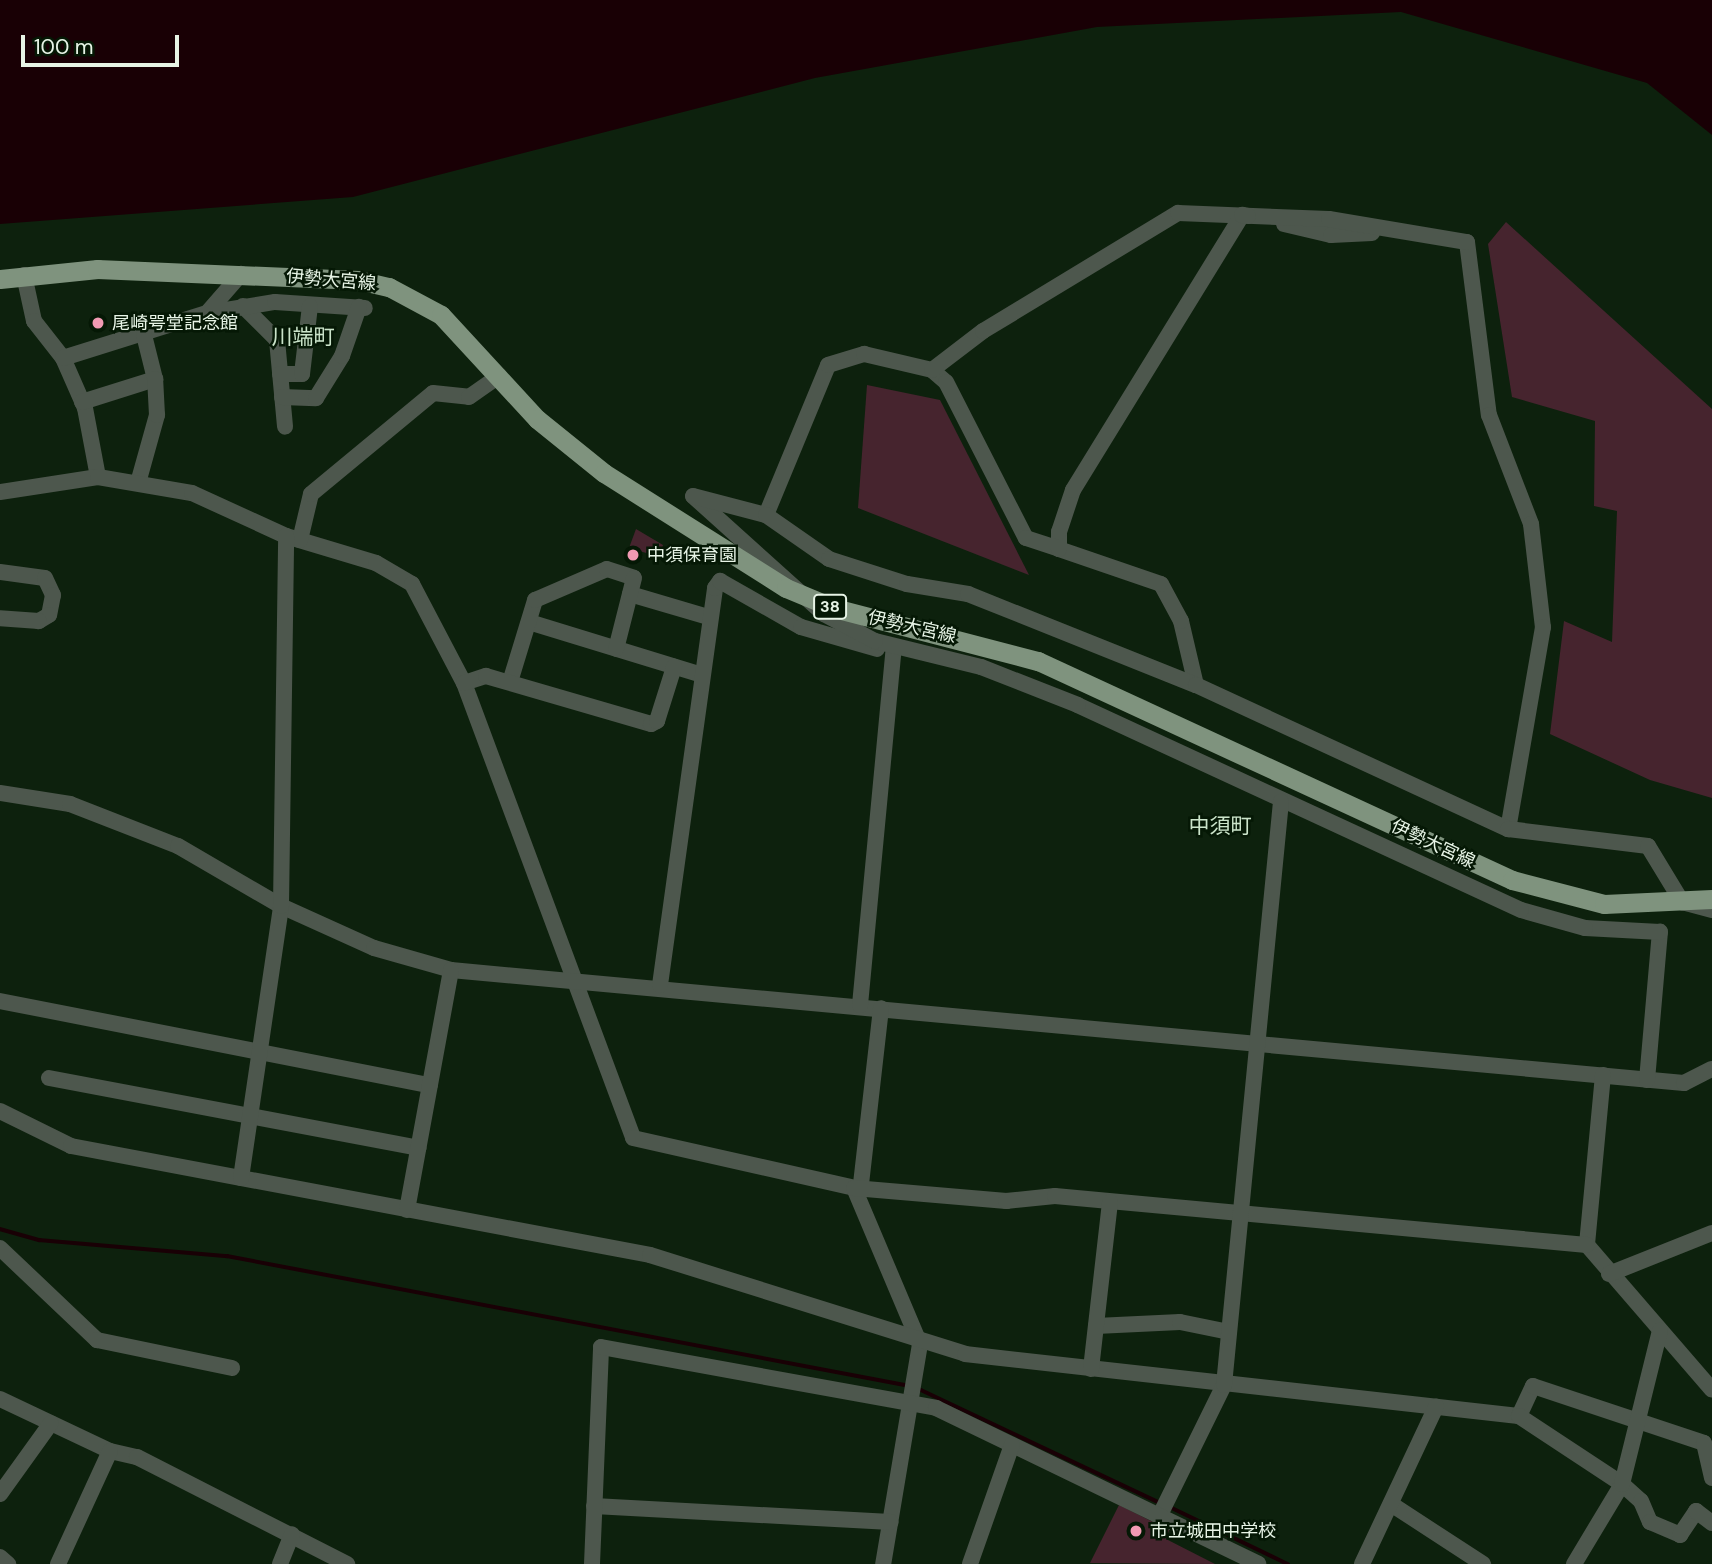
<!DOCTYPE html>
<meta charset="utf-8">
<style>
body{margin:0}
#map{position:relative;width:1712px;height:1564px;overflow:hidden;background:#0d210d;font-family:"DM Sans","Noto Sans JP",sans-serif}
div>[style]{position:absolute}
.green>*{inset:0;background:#46242e}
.water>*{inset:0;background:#190005}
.stream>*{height:3.5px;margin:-1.75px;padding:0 1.75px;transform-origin:1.75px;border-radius:1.75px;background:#190005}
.minor>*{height:16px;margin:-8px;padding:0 8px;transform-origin:8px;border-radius:8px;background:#4d574d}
.major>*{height:19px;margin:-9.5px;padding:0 9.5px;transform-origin:9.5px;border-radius:9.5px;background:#7f937e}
.dots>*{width:19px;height:19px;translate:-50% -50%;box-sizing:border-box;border:4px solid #051805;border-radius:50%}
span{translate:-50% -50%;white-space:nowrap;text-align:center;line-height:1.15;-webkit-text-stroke:5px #051805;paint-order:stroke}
.shield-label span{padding:2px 5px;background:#051805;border:2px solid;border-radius:5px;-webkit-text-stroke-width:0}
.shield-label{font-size:16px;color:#e7f4e6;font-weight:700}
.street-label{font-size:18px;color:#e7f4e6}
.poi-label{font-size:18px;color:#e7f4e6}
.left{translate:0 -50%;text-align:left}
.quarter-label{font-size:21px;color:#cbe4ca}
.scale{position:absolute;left:21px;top:35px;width:158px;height:32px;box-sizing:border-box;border:4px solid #e7f4e6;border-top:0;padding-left:9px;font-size:21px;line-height:24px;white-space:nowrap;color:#e7f4e6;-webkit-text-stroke:5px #051805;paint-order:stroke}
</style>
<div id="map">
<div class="green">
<div style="clip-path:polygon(1506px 222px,1712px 409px,1712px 798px,1650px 780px,1550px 734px,1564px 621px,1612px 642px,1617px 511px,1594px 506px,1595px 421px,1512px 397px,1488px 244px)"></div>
<div style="clip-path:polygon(867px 385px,940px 400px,1029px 575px,858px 508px)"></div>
<div style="clip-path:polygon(636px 529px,663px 545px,660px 557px,629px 548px)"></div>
<div style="clip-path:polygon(1119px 1505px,1169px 1530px,1166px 1539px,1215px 1564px,1090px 1563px)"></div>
</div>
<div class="water">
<div style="clip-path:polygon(0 0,1712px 0,1712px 135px,1647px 83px,1401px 12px,1097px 27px,815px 78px,353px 197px,0 224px)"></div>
</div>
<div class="stream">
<div style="left:0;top:1229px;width:41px;rotate:15.8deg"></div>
<div style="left:39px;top:1240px;width:189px;rotate:4.9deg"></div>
<div style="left:227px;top:1256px;width:695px;rotate:10.78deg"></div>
<div style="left:917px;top:1388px;width:269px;rotate:25.3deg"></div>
<div style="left:1170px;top:1507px;width:131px;rotate:25.8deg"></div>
</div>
<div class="minor">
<div style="left:1284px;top:224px;width:48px;rotate:13.2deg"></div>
<div style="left:1331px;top:235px;width:41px;rotate:-2.8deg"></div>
<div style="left:1467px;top:242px;width:174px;rotate:82.8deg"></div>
<div style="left:1489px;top:415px;width:117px;rotate:68.9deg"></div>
<div style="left:1531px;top:524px;width:104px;rotate:83.4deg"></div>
<div style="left:1543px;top:627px;width:205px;rotate:99.8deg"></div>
<div style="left:24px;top:275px;width:47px;rotate:77.7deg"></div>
<div style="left:34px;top:321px;width:47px;rotate:51.9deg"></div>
<div style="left:63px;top:358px;width:55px;rotate:66.3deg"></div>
<div style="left:85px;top:408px;width:70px;rotate:79.3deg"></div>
<div style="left:243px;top:306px;width:48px;rotate:45deg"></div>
<div style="left:277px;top:340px;width:87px;rotate:84.7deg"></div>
<div style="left:207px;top:313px;width:69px;rotate:-9.2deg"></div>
<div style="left:275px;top:302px;width:90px;rotate:3.8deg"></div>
<div style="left:63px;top:358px;width:151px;rotate:-17.4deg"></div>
<div style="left:207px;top:313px;width:52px;rotate:-48.9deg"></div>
<div style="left:932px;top:370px;width:18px;rotate:41deg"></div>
<div style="left:946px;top:382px;width:175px;rotate:62.9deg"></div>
<div style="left:1026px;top:538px;width:35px;rotate:18deg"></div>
<div style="left:280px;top:374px;width:22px"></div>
<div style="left:302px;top:374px;width:68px;rotate:-83.3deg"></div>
<div style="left:282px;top:397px;width:34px;rotate:2deg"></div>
<div style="left:316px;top:398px;width:49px;rotate:-58.2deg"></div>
<div style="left:342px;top:356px;width:52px;rotate:-70.9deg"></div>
<div style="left:82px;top:402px;width:77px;rotate:-17.5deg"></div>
<div style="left:155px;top:379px;width:45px;rotate:-104deg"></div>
<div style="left:138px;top:483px;width:71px;rotate:-74.4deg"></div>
<div style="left:157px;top:415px;width:36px;rotate:-93deg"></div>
<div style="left:0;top:492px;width:99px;rotate:-8.7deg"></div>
<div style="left:98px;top:477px;width:95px;rotate:9.7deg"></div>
<div style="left:192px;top:493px;width:103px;rotate:24.6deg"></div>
<div style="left:286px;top:536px;width:94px;rotate:16.7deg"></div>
<div style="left:376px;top:563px;width:42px;rotate:30.3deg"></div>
<div style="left:412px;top:584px;width:112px;rotate:62.3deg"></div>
<div style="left:464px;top:683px;width:485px;rotate:69.6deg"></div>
<div style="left:633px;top:1138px;width:227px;rotate:12.7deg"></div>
<div style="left:854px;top:1188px;width:169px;rotate:67.1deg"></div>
<div style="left:920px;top:1344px;width:223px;rotate:99.5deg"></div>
<div style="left:766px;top:515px;width:162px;rotate:-67.5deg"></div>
<div style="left:828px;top:365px;width:38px;rotate:-17deg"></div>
<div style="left:864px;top:354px;width:70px;rotate:13.2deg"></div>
<div style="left:932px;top:370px;width:64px;rotate:-37.4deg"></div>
<div style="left:983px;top:331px;width:228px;rotate:-31.2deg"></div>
<div style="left:1178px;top:213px;width:151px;rotate:2.3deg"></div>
<div style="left:1329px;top:219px;width:140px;rotate:9.5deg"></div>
<div style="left:300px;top:540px;width:47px;rotate:-76.6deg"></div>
<div style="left:311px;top:494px;width:158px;rotate:-39.6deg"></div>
<div style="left:433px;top:393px;width:36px;rotate:6deg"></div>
<div style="left:469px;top:397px;width:37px;rotate:-35deg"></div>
<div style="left:0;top:572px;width:45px;rotate:7.6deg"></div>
<div style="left:45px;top:578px;width:19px;rotate:65deg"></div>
<div style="left:53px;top:595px;width:20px;rotate:101deg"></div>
<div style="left:49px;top:615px;width:12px;rotate:149deg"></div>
<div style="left:39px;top:621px;width:39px;rotate:-176deg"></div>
<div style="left:630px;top:594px;width:81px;rotate:16.4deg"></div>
<div style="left:529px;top:622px;width:178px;rotate:17deg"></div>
<div style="left:510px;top:682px;width:86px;rotate:-73deg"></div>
<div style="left:535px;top:600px;width:78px;rotate:-23.3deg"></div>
<div style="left:607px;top:569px;width:28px;rotate:18deg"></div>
<div style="left:634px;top:578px;width:73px;rotate:104.2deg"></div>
<div style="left:464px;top:683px;width:23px;rotate:-18deg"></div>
<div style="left:486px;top:676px;width:172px;rotate:16.2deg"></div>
<div style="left:651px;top:724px;width:7px;rotate:-27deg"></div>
<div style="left:657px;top:721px;width:57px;rotate:-72.5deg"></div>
<div style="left:1196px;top:685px;width:66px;rotate:-103.2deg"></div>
<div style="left:1181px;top:621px;width:42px;rotate:-118.4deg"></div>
<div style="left:1161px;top:584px;width:108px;rotate:-161.1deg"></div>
<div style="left:1059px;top:549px;width:17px;rotate:-90deg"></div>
<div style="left:1059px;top:532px;width:44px;rotate:-71.6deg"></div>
<div style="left:1073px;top:490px;width:323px;rotate:-58.4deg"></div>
<div style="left:1242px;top:215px;width:6px;rotate:9deg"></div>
<div style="left:0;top:793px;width:71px;rotate:8.9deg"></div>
<div style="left:70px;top:804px;width:116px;rotate:21.3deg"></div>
<div style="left:178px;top:846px;width:119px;rotate:30.2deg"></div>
<div style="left:281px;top:906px;width:102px;rotate:24.3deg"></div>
<div style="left:374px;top:948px;width:80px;rotate:15.9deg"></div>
<div style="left:451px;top:970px;width:1238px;rotate:5.24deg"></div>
<div style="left:1684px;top:1083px;width:31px;rotate:-27deg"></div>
<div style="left:660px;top:985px;width:401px;rotate:-82.1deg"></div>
<div style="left:715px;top:588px;width:9px;rotate:-54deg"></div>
<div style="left:720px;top:581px;width:93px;rotate:29.6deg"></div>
<div style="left:801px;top:627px;width:79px;rotate:16.1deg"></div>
<div style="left:0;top:1001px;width:438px;rotate:11.1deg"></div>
<div style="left:860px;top:1005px;width:359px;rotate:-84.6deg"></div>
<div style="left:1603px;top:1075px;width:171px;rotate:95.4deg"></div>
<div style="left:1587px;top:1245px;width:191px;rotate:49.2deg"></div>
<div style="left:49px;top:1078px;width:376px;rotate:10.7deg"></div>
<div style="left:1647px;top:1080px;width:149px;rotate:-85deg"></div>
<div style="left:1660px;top:932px;width:75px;rotate:-176.9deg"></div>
<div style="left:1585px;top:928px;width:66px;rotate:-164.3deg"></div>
<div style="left:1521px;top:910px;width:488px;rotate:-155.2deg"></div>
<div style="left:1078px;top:705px;width:104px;rotate:-158.6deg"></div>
<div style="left:981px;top:667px;width:109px;rotate:-166.2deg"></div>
<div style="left:875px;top:641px;width:58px;rotate:-152.1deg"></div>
<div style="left:824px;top:614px;width:176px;rotate:-138deg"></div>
<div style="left:693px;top:496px;width:75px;rotate:14.6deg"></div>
<div style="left:766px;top:515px;width:77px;rotate:34.9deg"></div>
<div style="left:829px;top:559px;width:82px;rotate:17.8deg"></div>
<div style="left:907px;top:584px;width:62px;rotate:9.3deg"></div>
<div style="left:968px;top:594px;width:245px;rotate:21.8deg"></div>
<div style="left:1196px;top:685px;width:344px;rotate:24.8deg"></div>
<div style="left:1508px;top:829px;width:141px;rotate:6.9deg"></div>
<div style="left:1648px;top:846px;width:66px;rotate:58.7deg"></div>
<div style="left:1682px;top:902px;width:31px;rotate:15deg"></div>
<div style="left:0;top:1111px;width:79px;rotate:26.2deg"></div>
<div style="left:71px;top:1146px;width:589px;rotate:10.66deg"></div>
<div style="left:650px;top:1255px;width:330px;rotate:17.4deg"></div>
<div style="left:965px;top:1354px;width:557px;rotate:6.39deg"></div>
<div style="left:1519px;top:1416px;width:33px;rotate:-65deg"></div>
<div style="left:1533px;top:1386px;width:180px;rotate:18.4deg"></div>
<div style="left:1704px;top:1443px;width:36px;rotate:77deg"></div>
<div style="left:241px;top:1178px;width:275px;rotate:-81.6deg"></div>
<div style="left:281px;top:906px;width:370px;rotate:-89.2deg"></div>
<div style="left:861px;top:1184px;width:177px;rotate:-83.5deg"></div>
<div style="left:854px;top:1188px;width:153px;rotate:4.9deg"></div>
<div style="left:1006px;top:1201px;width:49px;rotate:-5.8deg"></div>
<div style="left:1055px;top:1196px;width:534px;rotate:5.26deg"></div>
<div style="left:407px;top:1210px;width:244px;rotate:-79.6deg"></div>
<div style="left:0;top:1248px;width:134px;rotate:43.5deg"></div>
<div style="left:97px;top:1340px;width:138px;rotate:11.7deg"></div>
<div style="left:1609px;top:1274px;width:111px;rotate:-21.7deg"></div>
<div style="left:1096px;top:1326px;width:84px;rotate:-2.7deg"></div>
<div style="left:1180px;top:1322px;width:50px;rotate:11.5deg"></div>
<div style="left:1091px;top:1369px;width:168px;rotate:-83.5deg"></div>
<div style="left:0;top:1399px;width:122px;rotate:25.3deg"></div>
<div style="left:110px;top:1451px;width:28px;rotate:13deg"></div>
<div style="left:137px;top:1457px;width:236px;rotate:27deg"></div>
<div style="left:1519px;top:1416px;width:123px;rotate:33.4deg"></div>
<div style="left:1622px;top:1484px;width:25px;rotate:42deg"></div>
<div style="left:1641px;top:1501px;width:23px;rotate:67deg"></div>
<div style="left:1650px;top:1522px;width:33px;rotate:23deg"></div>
<div style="left:1680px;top:1535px;width:29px;rotate:-56deg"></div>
<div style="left:1696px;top:1511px;width:20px;rotate:37deg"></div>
<div style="left:0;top:1494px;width:87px;rotate:-54.3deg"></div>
<div style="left:1391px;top:1504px;width:110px;rotate:33.1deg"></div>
<div style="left:594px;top:1506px;width:297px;rotate:3.1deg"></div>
<div style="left:1159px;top:1517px;width:147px;rotate:-63.8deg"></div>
<div style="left:1224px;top:1385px;width:586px;rotate:-84.42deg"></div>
<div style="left:0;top:1557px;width:11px;rotate:41deg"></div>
<div style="left:58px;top:1564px;width:124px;rotate:-65.3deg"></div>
<div style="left:280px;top:1564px;width:32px;rotate:-68deg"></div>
<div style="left:592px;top:1564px;width:217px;rotate:-87.6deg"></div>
<div style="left:601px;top:1347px;width:341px;rotate:10.3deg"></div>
<div style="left:936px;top:1408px;width:358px;rotate:25.8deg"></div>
<div style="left:970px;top:1564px;width:126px;rotate:-70.6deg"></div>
<div style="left:1362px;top:1564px;width:174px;rotate:-64.8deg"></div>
<div style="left:1574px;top:1564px;width:93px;rotate:-59deg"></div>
<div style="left:1622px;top:1484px;width:158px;rotate:-76.1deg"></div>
</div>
<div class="major">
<div style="left:0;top:279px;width:98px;rotate:-5.9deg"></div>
<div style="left:97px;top:269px;width:261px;rotate:2.4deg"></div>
<div style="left:358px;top:280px;width:32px;rotate:13deg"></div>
<div style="left:389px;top:287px;width:59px;rotate:28.3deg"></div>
<div style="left:441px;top:315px;width:142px;rotate:47.3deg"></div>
<div style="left:537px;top:419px;width:86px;rotate:38.9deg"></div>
<div style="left:604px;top:473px;width:215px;rotate:32.3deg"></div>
<div style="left:786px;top:588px;width:52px;rotate:22.6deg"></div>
<div style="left:834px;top:608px;width:211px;rotate:14.6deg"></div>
<div style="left:1038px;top:661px;width:522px;rotate:24.8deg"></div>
<div style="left:1512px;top:880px;width:95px;rotate:14.6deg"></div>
<div style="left:1604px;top:904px;width:108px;rotate:-2.7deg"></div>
</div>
<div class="dots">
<div style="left:98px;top:323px;background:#f19ab3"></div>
<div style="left:633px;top:555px;background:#f19ab3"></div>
<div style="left:1136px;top:1531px;background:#f19ab3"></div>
</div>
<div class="shield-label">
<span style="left:830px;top:607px">38</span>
</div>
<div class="street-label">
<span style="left:331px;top:280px;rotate:5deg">伊勢大宮線</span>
<span style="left:912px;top:627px;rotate:13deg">伊勢大宮線</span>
<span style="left:1433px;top:844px;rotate:25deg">伊勢大宮線</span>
</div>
<div class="poi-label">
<span class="left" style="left:112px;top:323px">尾崎咢堂記念館</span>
<span class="left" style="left:647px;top:555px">中須保育園</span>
<span class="left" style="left:1150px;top:1531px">市立城田中学校</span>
</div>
<div class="quarter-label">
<span style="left:303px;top:337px">川端町</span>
<span style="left:1220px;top:826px">中須町</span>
</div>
<div class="scale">100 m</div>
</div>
